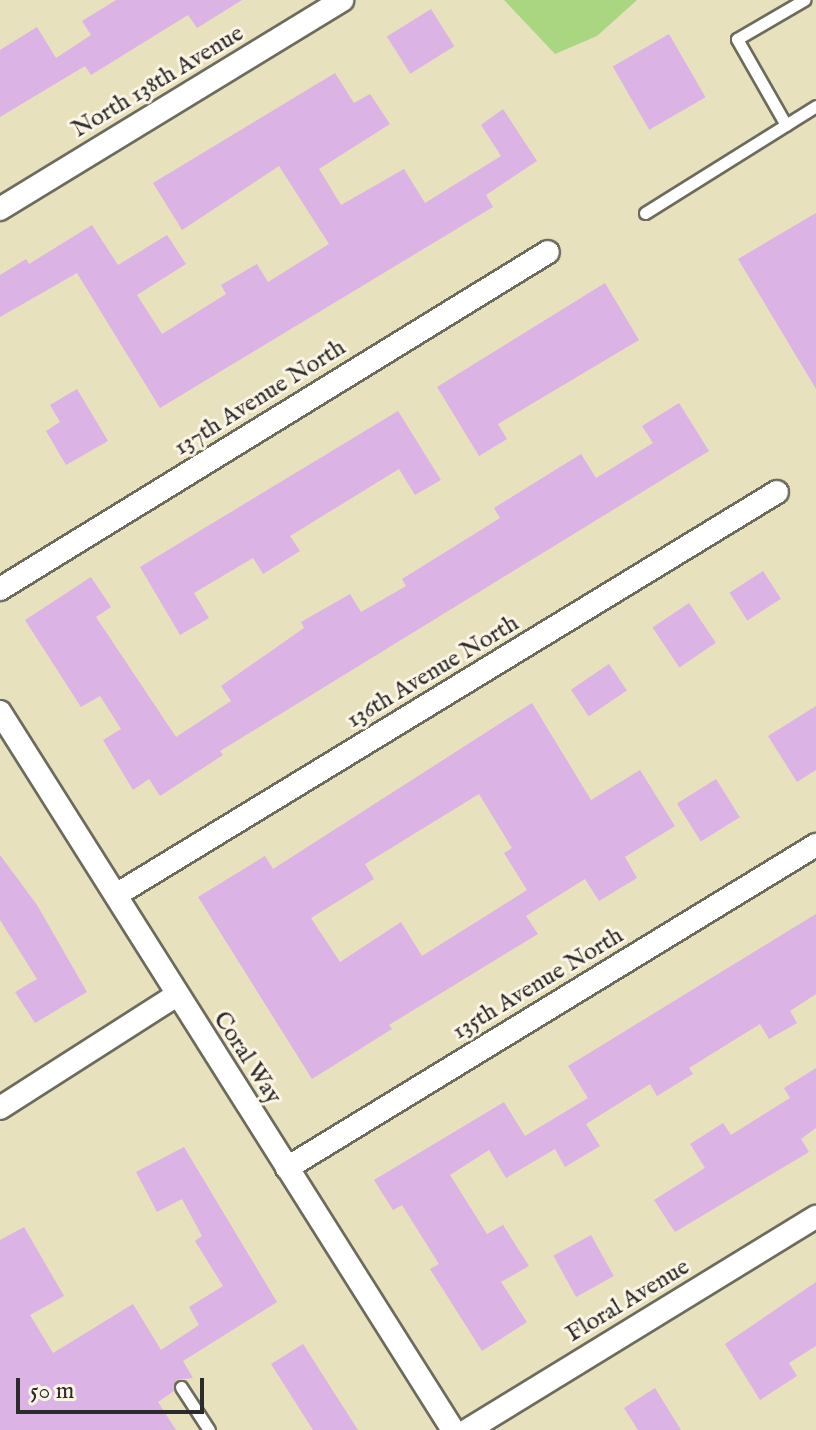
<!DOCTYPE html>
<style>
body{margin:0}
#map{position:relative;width:816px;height:1430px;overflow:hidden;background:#e8e1be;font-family:"IM FELL English",serif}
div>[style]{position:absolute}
.green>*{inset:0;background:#aad682}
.building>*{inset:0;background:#dbb3e5;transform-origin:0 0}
.roads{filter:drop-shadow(2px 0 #6d6b5e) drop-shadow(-2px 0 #6d6b5e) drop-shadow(0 2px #6d6b5e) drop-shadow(0 -2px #6d6b5e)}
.lane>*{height:11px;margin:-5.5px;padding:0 5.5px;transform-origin:5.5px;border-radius:5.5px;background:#fff}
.street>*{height:22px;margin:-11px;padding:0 11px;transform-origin:11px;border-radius:11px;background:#fff}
span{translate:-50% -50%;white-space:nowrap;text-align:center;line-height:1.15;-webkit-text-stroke:6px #fcf5e5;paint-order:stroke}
.street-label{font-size:24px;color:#2b2b2b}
.scale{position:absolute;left:16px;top:1378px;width:188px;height:36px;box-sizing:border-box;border:4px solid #2b2b2b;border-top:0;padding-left:10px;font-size:24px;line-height:28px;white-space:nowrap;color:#2b2b2b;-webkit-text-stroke:6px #fcf5e5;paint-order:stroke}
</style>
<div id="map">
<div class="green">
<div style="clip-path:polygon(504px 0,637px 0,597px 36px,555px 54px)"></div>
</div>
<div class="building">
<div style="clip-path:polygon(116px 0,242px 0,197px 28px,188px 15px,91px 75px,85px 66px,0 117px,0 50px,37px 27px,56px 58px,91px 35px,82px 21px)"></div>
<div style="left:431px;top:9px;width:44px;height:52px;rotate:58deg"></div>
<div style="left:669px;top:34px;width:73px;height:65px;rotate:60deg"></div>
<div style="clip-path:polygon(335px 73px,354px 103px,370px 94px,390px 124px,319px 169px,341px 205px,404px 169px,425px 203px,501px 156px,481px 125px,503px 109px,537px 161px,486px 195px,493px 207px,160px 408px,77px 273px,0 317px,0 275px,26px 259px,29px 264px,92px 225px,118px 265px,167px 235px,186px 264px,137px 295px,162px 334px,226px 294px,221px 285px,257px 264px,268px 282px,329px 244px,279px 166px,182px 230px,153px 183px)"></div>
<div style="clip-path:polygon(816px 213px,816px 389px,738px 259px)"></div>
<div style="clip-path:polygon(605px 283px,639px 340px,498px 424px,507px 439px,479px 456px,437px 387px)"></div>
<div style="clip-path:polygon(77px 389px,108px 441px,66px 465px,46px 431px,60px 422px,50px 405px)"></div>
<div style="clip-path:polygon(679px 403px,709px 451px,220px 751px,223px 755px,160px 796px,149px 779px,133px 790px,103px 740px,121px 729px,100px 696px,81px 707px,25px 620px,91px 577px,111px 607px,96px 617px,176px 737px,231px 701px,221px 686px,304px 628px,301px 622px,350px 594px,361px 612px,406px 586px,402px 579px,500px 518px,494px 508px,581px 454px,596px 478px,653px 443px,642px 426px)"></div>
<div style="clip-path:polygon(398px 411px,441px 480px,415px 495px,399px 469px,290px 536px,300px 551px,263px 574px,253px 558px,194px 593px,209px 618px,180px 635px,140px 567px)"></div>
<div style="left:763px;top:571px;width:33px;height:40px;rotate:57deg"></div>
<div style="left:689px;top:603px;width:48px;height:44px;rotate:56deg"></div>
<div style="left:609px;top:664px;width:32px;height:46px;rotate:56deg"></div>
<div style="clip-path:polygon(evenodd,532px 703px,591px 800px,640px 770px,675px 826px,625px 857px,637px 878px,599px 901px,585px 879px,526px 916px,538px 934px,389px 1025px,392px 1029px,312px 1079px,198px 897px,265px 856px,273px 869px,532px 703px,479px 794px,512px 848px,504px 853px,527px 890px,422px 956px,401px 922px,340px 962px,311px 918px,374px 879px,365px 864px,479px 794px)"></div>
<div style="clip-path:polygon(816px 706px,816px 770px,797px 782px,768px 736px)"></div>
<div style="left:716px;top:779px;width:45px;height:46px;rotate:58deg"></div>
<div style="clip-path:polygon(0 855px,37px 905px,87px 992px,35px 1023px,15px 992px,37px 979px,0 920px)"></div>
<div style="clip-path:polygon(816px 914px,816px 994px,790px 1011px,797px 1023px,769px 1039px,760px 1024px,689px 1068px,693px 1074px,657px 1096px,650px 1084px,586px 1124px,600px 1146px,565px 1167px,555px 1149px,506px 1178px,489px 1150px,450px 1175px,487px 1234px,503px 1225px,529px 1266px,501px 1282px,527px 1322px,482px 1351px,430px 1269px,439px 1264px,402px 1205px,393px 1210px,374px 1180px,504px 1102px,525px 1136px,588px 1098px,568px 1066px)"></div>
<div style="clip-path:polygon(816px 1068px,816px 1128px,801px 1139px,809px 1152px,675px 1232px,654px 1200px,705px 1168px,690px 1144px,723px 1123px,731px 1135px,790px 1098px,784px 1088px)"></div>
<div style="clip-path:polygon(184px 1147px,277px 1302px,183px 1361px,193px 1378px,176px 1380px,174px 1391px,158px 1402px,176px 1430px,0 1430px,0 1240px,24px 1227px,64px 1296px,30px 1315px,53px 1353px,133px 1304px,161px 1350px,199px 1325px,189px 1307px,223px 1286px,195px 1241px,202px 1236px,182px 1199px,157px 1212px,136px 1172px)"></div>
<div style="left:591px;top:1235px;width:47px;height:43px;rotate:61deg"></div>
<div style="clip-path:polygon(816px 1282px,816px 1346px,789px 1363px,797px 1376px,760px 1400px,725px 1344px)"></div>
<div style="clip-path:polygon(303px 1344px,358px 1430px,313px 1430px,271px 1364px)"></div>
<div style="clip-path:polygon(655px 1388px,681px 1430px,638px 1430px,624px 1408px)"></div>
</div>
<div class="roads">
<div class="lane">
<div style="left:786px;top:125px;width:99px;rotate:-119.7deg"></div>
<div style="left:737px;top:39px;width:78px;rotate:-30.2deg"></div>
<div style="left:645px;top:213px;width:202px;rotate:-32deg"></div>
<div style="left:181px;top:1387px;width:51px;rotate:56.9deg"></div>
</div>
<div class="street">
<div style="left:0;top:209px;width:401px;rotate:-31.4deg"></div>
<div style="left:0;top:589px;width:643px;rotate:-31.59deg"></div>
<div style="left:0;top:712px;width:849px;rotate:57.75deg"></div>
<div style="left:116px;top:895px;width:774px;rotate:-31.37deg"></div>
<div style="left:0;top:1108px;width:208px;rotate:-32.6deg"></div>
<div style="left:287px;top:1168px;width:620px;rotate:-31.41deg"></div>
<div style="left:468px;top:1430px;width:408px;rotate:-31.5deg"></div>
</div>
</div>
<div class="street-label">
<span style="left:158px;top:82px;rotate:-31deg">North 138th Avenue</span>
<span style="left:260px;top:398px;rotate:-32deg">137th Avenue North</span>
<span style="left:433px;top:672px;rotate:-31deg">136th Avenue North</span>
<span style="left:538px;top:984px;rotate:-31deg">135th Avenue North</span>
<span style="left:247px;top:1058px;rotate:57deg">Coral Way</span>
<span style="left:628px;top:1301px;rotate:-31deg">Floral Avenue</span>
</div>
<div class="scale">50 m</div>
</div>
